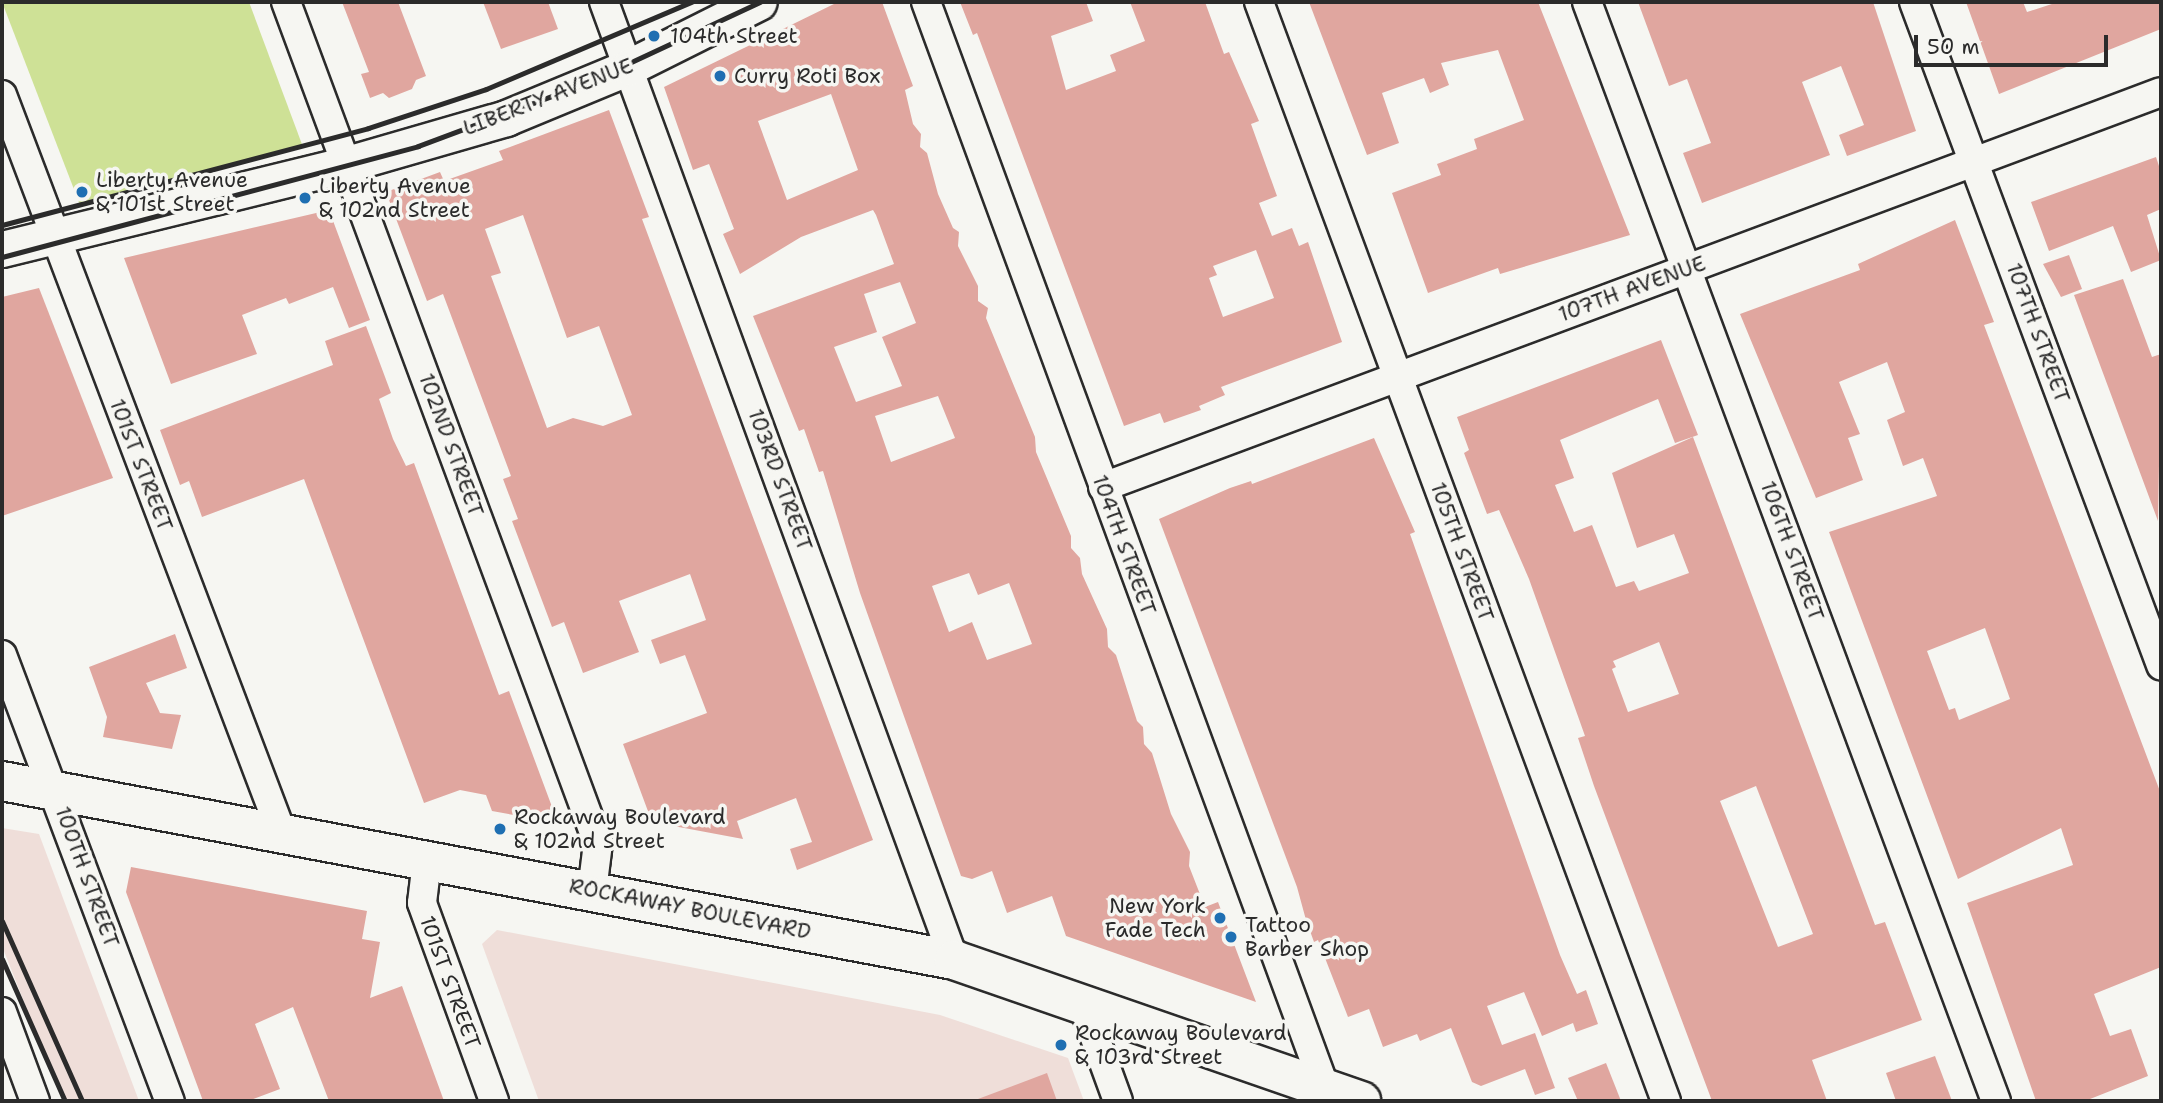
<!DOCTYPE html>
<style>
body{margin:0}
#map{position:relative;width:2163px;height:1103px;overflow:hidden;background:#f6f6f2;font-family:"Shantell Sans",sans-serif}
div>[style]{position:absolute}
.built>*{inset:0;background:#efded9}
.green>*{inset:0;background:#cee196}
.building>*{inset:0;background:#e0a69f}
.roads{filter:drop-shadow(2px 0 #2b2b2b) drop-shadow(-2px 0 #2b2b2b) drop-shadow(0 2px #2b2b2b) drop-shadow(0 -2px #2b2b2b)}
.minor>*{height:28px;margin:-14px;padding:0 14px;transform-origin:14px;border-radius:14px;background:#f6f6f2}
.tertiary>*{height:35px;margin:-17.5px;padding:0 17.5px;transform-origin:17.5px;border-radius:17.5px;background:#f6f6f2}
.primary>*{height:38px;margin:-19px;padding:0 19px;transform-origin:19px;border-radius:19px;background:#f6f6f2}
.rail>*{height:5px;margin:-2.5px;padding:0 2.5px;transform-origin:2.5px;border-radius:2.5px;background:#2b2b2b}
.dots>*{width:19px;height:19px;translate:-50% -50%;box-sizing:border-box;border:4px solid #f6f6f2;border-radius:50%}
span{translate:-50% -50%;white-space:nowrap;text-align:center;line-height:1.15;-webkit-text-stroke:7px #f6f6f2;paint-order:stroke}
.poi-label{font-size:21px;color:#2b2b2b}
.left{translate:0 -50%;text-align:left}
.right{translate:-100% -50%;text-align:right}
.street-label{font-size:21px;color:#2b2b2b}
.frame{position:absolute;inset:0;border:4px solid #2b2b2b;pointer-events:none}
.scale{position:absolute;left:1914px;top:35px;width:194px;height:32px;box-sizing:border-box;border:4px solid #2b2b2b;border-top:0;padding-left:9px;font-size:21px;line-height:24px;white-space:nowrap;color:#2b2b2b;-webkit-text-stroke:5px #f6f6f2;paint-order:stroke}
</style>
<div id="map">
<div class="built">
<div style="clip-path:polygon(2px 828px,39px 834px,139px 1101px,63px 1101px,2px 946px)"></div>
<div style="clip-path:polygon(497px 930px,940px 1015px,1068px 1058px,1084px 1101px,539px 1101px,482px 944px)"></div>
</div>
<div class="green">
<div style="clip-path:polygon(2px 2px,249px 2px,303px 147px,80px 205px)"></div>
</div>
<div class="building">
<div style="clip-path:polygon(342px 2px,398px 2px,426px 76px,416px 80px,412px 89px,389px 98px,383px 93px,370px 98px,361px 74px,369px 72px)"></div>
<div style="clip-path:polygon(483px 2px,548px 2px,558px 29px,501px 49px)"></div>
<div style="clip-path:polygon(evenodd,838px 2px,882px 2px,913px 86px,905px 90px,913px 124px,921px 134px,920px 147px,927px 153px,938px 194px,953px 228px,959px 232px,958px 246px,978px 286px,978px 301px,988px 308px,986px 318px,1035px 437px,1036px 452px,1071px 536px,1071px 548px,1080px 558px,1082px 574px,1107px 629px,1108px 647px,1116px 655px,1137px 721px,1143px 727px,1144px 744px,1152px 753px,1171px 814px,1190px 852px,1189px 866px,1205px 907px,1218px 902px,1256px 1002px,1066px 936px,1052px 896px,1007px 913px,992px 871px,972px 879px,961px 876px,860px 593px,823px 471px,819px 472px,804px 429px,799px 431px,753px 316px,894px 264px,876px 215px,873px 210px,801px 237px,740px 274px,723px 234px,734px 229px,709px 164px,693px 170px,664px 87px,838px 2px,831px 94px,858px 170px,787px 200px,758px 121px,831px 94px,838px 2px,900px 282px,916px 323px,882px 337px,902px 386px,856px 402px,834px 347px,877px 332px,864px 294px,900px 282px,838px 2px,938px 396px,955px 438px,891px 462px,875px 416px,938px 396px,838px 2px,969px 573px,978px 595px,1009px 583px,1032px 644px,987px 660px,972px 622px,949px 632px,932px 586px,969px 573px)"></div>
<div style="clip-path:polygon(evenodd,960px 2px,1086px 2px,1093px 21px,1051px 36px,1066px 90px,1116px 71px,1110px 55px,1145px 41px,1130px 2px,1205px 2px,1224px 54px,1229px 52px,1259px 121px,1251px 124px,1277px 196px,1259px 203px,1272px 236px,1292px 228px,1299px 246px,1308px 242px,1342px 342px,1221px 387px,1225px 395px,1199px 406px,1201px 410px,1164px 423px,1160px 413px,1124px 426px,977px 33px,973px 35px,960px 2px,1256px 250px,1274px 298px,1223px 317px,1209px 278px,1217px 275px,1213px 266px,1256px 250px)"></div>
<div style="clip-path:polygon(1309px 2px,1538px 2px,1630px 235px,1500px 274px,1498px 268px,1428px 293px,1392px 193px,1441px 175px,1437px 164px,1477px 149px,1474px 139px,1524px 120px,1498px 50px,1441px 63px,1449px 85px,1430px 93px,1424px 78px,1382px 93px,1399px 143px,1367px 155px)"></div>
<div style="clip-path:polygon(1638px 2px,1873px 2px,1916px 131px,1847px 156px,1839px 135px,1864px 125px,1841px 66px,1802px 82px,1830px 155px,1702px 203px,1683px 153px,1711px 143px,1687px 79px,1669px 86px)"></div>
<div style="clip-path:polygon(1966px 2px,2023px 2px,2027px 12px,2058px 2px,2161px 2px,2161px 29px,1999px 94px)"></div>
<div style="clip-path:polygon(evenodd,609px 110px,649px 217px,642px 219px,873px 840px,797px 870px,790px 849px,812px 842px,796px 798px,737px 821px,743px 839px,652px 822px,623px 744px,707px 713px,685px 655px,660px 664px,651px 640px,706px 620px,690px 574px,619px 601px,639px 652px,583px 673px,564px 622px,552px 627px,512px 521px,518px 519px,503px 479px,511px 476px,443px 294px,427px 301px,386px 192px,440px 172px,444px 181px,503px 160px,499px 151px,609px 110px,523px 215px,567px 338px,599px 326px,632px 415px,603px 426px,573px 418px,547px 428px,491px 276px,501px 273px,485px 229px,523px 215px)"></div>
<div style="clip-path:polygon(2156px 157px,2161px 172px,2161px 209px,2147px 215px,2161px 260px,2131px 272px,2113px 226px,2049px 251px,2031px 202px)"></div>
<div style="clip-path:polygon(329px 210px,370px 320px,349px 328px,333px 287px,289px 304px,286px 298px,242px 315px,257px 354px,171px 384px,124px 258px)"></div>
<div style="clip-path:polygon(evenodd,1955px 220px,1994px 322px,1984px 325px,2161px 794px,2161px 967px,2094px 994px,2110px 1036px,2131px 1029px,2148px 1076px,2085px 1101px,2036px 1101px,1967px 903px,2073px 865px,2061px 828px,1958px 879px,1829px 532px,1937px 496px,1923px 458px,1903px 466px,1887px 420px,1905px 412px,1887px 362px,1839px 382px,1860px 434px,1848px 438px,1863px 480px,1816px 498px,1740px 314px,1860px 270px,1858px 264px,1955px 220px,1985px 628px,2010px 699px,1959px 720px,1955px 708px,1949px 710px,1927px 651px,1985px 628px)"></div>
<div style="clip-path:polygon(2069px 255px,2082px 289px,2061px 297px,2043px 264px)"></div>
<div style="clip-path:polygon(2123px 279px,2152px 357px,2161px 354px,2158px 521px,2074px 295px)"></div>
<div style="clip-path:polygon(39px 288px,113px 478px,2px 516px,2px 297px)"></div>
<div style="clip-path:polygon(366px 326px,391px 393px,379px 399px,393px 439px,406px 466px,414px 463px,499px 695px,509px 691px,558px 823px,492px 811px,486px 795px,460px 790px,424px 803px,304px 479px,202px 517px,189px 481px,180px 485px,160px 430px,333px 365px,325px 341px)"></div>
<div style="clip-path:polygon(evenodd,1661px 340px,1698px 435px,1675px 443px,1658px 399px,1560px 440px,1574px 478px,1555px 485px,1574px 532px,1592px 525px,1616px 587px,1634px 581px,1639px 591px,1689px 573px,1674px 534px,1637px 548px,1612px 473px,1693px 437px,1875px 925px,1885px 922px,1922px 1020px,1812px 1060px,1827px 1101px,1712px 1101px,1594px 786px,1578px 738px,1585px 736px,1529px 579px,1499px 510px,1487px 514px,1464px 453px,1469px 450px,1457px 417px,1661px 340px,1659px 642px,1679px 694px,1628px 712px,1612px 669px,1616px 667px,1613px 661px,1659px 642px,1661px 340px,1756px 786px,1813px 934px,1778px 947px,1720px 801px,1756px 786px)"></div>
<div style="clip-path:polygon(1374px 438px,1415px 532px,1410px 534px,1560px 955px,1577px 994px,1586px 990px,1598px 1024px,1576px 1032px,1573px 1023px,1542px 1036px,1524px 992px,1487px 1006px,1502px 1045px,1535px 1033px,1555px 1088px,1535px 1095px,1525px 1069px,1481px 1086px,1472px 1082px,1451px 1028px,1420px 1041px,1417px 1034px,1383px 1047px,1369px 1009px,1348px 1017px,1318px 940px,1314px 942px,1306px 920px,1297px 887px,1159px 519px,1230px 488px,1251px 481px,1252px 484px)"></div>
<div style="clip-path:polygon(175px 634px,187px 668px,146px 683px,160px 713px,181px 715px,172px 749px,103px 737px,107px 717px,89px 667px)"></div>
<div style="clip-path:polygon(131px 867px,367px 911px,362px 939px,380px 942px,370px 998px,402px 986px,444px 1101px,329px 1101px,293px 1007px,255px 1024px,280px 1089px,248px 1101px,203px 1101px,126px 892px)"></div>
<div style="clip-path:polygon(1935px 1056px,1952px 1101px,1896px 1101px,1886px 1073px)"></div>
<div style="clip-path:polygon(1606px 1063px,1621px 1101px,1578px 1101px,1568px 1078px)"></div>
<div style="clip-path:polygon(1047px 1073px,1057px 1101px,978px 1101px,978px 1099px)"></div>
</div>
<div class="roads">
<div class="minor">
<div style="left:286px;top:2px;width:897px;rotate:69.65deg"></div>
<div style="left:598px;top:843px;width:48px;rotate:97.1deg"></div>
<div style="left:604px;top:2px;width:1020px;rotate:69.93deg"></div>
<div style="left:926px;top:2px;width:1157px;rotate:69.83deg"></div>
<div style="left:1259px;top:2px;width:1172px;rotate:69.68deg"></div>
<div style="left:1587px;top:2px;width:1173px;rotate:69.59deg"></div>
<div style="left:1914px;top:2px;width:708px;rotate:69.57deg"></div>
<div style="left:2px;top:95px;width:790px;rotate:69.25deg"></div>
<div style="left:1103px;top:487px;width:1129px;rotate:-20.47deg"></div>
<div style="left:2px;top:655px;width:477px;rotate:69.4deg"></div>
<div style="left:427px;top:861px;width:42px;rotate:96.8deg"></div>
<div style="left:422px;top:903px;width:211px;rotate:70deg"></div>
<div style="left:1082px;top:1002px;width:105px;rotate:70deg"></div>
<div style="left:2px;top:1012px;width:95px;rotate:69.7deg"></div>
</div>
<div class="tertiary">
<div style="left:2px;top:249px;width:355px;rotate:-13.8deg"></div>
<div style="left:347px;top:164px;width:166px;rotate:-16.1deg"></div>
<div style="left:506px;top:118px;width:133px;rotate:-22.5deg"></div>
<div style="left:629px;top:67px;width:145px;rotate:-26.6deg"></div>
</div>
<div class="primary">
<div style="left:2px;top:781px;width:969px;rotate:10.65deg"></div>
<div style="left:954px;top:960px;width:431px;rotate:19.1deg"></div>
</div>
</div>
<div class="rail">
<div style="left:2px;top:225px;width:379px;rotate:-14.8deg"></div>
<div style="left:368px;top:128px;width:124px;rotate:-18.3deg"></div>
<div style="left:486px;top:89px;width:223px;rotate:-23deg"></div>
<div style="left:2px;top:257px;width:431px;rotate:-14.9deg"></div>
<div style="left:418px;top:146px;width:177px;rotate:-20.5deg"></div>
<div style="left:584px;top:84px;width:194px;rotate:-25deg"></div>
<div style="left:2px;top:921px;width:197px;rotate:66deg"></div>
<div style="left:2px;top:959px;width:155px;rotate:66.1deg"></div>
</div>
<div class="dots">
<div style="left:654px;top:36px;background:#1f6fb2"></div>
<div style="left:720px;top:76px;background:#1f6fb2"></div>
<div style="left:82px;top:192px;background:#1f6fb2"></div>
<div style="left:305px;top:198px;background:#1f6fb2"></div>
<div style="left:500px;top:829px;background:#1f6fb2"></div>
<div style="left:1220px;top:918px;background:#1f6fb2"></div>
<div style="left:1231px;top:937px;background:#1f6fb2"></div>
<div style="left:1061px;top:1045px;background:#1f6fb2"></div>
</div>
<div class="poi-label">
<span class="left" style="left:670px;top:36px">104th Street</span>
<span class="left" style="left:734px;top:76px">Curry Roti Box</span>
<span class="left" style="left:96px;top:192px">Liberty Avenue<br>&amp; 101st Street</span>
<span class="left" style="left:319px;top:198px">Liberty Avenue<br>&amp; 102nd Street</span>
<span class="left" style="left:514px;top:829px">Rockaway Boulevard<br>&amp; 102nd Street</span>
<span class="right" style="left:1206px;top:918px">New York<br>Fade Tech</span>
<span class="left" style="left:1245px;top:937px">Tattoo<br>Barber Shop</span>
<span class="left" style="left:1075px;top:1045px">Rockaway Boulevard<br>&amp; 103rd Street</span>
</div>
<div class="street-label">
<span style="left:548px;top:97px;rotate:-21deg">LIBERTY AVENUE</span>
<span style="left:1632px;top:289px;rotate:-20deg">107TH AVENUE</span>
<span style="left:2038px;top:333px;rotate:70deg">107TH STREET</span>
<span style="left:451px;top:445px;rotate:70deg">102ND STREET</span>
<span style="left:141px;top:465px;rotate:69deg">101ST STREET</span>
<span style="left:780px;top:480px;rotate:70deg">103RD STREET</span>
<span style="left:1124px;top:545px;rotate:70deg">104TH STREET</span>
<span style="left:1792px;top:551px;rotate:70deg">106TH STREET</span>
<span style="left:1462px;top:552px;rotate:70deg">105TH STREET</span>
<span style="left:87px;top:877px;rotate:70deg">100TH STREET</span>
<span style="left:690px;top:909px;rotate:11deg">ROCKAWAY BOULEVARD</span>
<span style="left:450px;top:982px;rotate:70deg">101ST STREET</span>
</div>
<div class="frame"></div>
<div class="scale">50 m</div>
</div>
